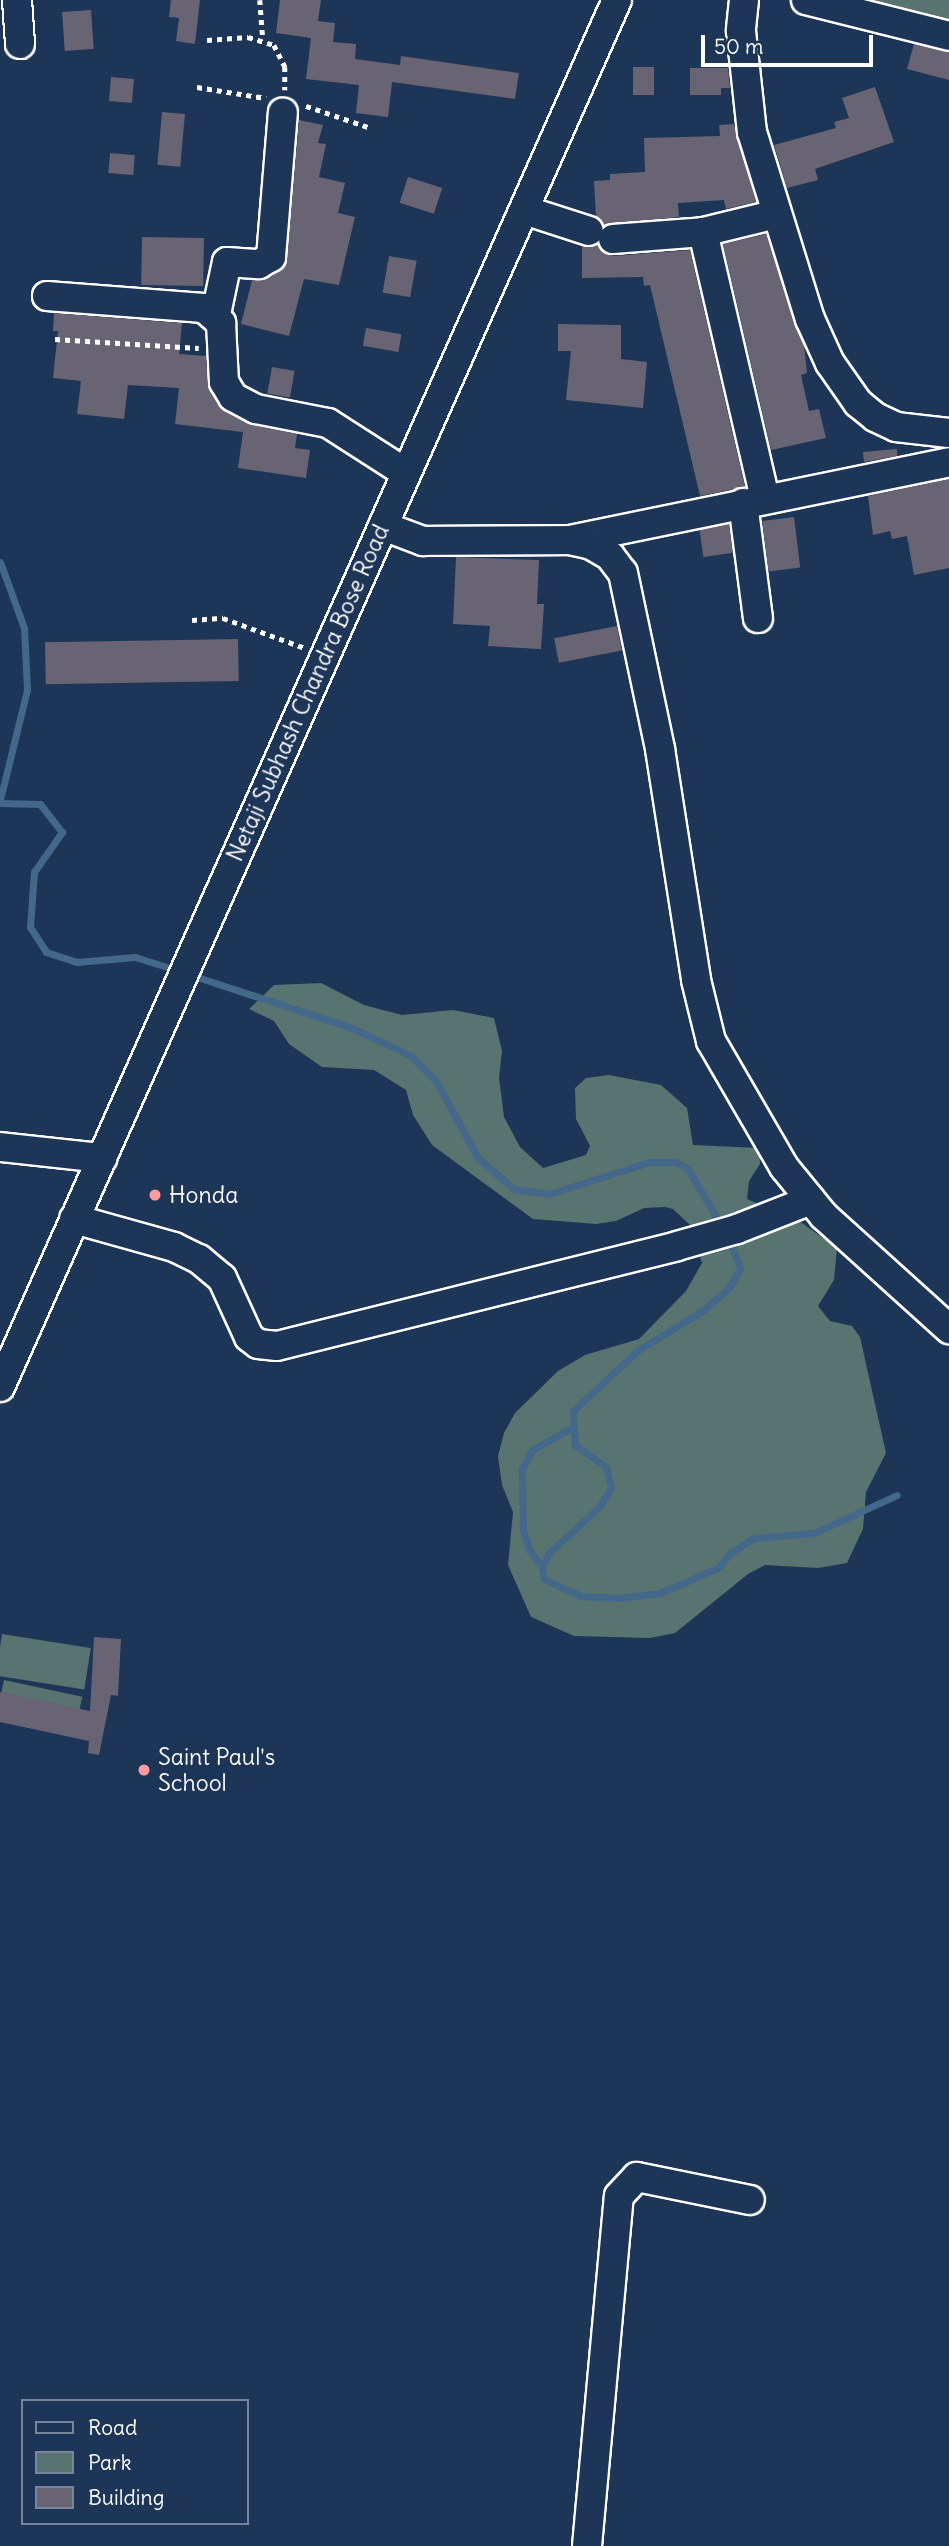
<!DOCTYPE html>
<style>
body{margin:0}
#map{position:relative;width:949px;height:2546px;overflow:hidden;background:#1d3557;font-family:Delius,sans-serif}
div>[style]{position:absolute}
.green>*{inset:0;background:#587370;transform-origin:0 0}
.stream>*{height:7px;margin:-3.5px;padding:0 3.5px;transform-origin:3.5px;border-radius:3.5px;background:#43688a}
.building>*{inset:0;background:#686474;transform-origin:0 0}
.path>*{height:4.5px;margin-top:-2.25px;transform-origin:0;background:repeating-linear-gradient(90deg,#fff 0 5px,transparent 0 10px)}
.roads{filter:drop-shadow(2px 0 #fff) drop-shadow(-2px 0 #fff) drop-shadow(0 2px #fff) drop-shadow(0 -2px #fff)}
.minor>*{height:28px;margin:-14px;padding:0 14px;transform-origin:14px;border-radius:14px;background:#1d3557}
.dots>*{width:19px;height:19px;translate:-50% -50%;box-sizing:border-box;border:4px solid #1d3557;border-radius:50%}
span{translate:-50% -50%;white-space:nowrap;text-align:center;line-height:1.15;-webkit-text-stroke:5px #1d3557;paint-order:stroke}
.street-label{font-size:23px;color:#fff}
.poi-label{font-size:23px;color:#fff}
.left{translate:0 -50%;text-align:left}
.legend{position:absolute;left:21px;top:2399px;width:228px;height:126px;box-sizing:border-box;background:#1d3557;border:2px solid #77869a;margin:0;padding:9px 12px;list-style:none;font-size:21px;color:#fff}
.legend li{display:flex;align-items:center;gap:14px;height:35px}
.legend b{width:35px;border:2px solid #77869a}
.scale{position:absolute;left:701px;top:35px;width:172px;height:32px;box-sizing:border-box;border:4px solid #fff;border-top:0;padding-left:9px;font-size:21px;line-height:24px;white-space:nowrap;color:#fff;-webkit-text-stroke:5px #1d3557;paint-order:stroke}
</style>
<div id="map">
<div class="green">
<div style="clip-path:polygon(869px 0,949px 0,949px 21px)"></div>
<div style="clip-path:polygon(321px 983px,364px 1005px,402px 1015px,453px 1010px,494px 1018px,502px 1051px,499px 1078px,504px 1117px,520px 1147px,543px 1168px,586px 1155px,590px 1146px,576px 1119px,575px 1088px,586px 1078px,609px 1075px,661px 1085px,687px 1108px,693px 1145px,759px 1148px,760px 1164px,749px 1181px,747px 1199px,802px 1223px,837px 1248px,834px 1280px,818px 1306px,830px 1321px,852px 1326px,860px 1337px,886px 1453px,866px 1492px,863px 1529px,847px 1563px,818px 1568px,765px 1565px,748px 1574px,675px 1633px,650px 1638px,574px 1636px,531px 1617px,508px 1565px,513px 1512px,502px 1485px,498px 1456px,504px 1433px,515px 1413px,558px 1371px,585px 1355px,639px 1339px,686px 1291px,702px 1263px,691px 1226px,673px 1209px,665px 1207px,644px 1208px,616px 1221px,596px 1224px,533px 1219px,432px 1145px,413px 1115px,406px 1090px,374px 1070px,322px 1067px,289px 1044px,274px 1021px,249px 1009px,274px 985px)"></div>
<div style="left:2px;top:1634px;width:90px;height:42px;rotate:9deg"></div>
<div style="left:4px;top:1680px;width:80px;height:13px;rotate:12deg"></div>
</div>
<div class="stream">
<div style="left:0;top:562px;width:70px;rotate:70deg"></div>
<div style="left:24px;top:628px;width:62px;rotate:87.2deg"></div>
<div style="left:27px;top:690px;width:113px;rotate:103.8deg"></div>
<div style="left:0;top:803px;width:40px;rotate:1.4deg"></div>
<div style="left:40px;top:804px;width:36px;rotate:52deg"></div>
<div style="left:62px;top:832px;width:49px;rotate:125deg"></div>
<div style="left:34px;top:872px;width:55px;rotate:94.2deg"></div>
<div style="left:30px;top:927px;width:30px;rotate:57deg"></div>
<div style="left:46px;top:952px;width:33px;rotate:18deg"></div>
<div style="left:77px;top:962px;width:58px;rotate:-4.9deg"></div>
<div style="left:135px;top:957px;width:47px;rotate:17.3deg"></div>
<div style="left:191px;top:975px;width:169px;rotate:18.2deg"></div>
<div style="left:352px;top:1028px;width:64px;rotate:25deg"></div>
<div style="left:410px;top:1055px;width:37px;rotate:45deg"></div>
<div style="left:436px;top:1081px;width:88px;rotate:61.4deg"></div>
<div style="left:478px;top:1158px;width:48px;rotate:40.7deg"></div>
<div style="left:514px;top:1189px;width:35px;rotate:8deg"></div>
<div style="left:549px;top:1194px;width:105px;rotate:-17.7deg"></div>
<div style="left:649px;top:1162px;width:27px"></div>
<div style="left:676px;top:1162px;width:14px;rotate:30deg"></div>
<div style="left:688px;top:1169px;width:67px;rotate:59.6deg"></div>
<div style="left:728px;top:1237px;width:34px;rotate:69deg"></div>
<div style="left:740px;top:1269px;width:22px;rotate:120deg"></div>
<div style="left:729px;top:1288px;width:32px;rotate:139deg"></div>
<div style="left:705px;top:1309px;width:80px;rotate:148.3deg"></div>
<div style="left:637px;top:1351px;width:88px;rotate:136.8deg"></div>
<div style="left:573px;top:1411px;width:34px;rotate:87deg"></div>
<div style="left:575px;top:1445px;width:38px;rotate:35deg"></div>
<div style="left:606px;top:1467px;width:21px;rotate:76deg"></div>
<div style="left:611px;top:1487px;width:22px;rotate:120deg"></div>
<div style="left:600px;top:1506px;width:69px;rotate:137.3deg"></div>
<div style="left:549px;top:1553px;width:16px;rotate:117deg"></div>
<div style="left:542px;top:1567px;width:12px;rotate:81deg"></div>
<div style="left:544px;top:1579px;width:40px;rotate:25deg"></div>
<div style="left:580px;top:1596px;width:40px;rotate:2.9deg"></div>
<div style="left:620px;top:1598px;width:41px;rotate:-7deg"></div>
<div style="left:661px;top:1593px;width:64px;rotate:-24.1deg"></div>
<div style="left:719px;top:1567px;width:16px;rotate:-52deg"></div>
<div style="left:729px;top:1554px;width:30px;rotate:-33deg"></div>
<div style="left:754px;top:1538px;width:60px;rotate:-4.8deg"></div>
<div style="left:814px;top:1533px;width:91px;rotate:-24.6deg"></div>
<div style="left:542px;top:1567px;width:21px;rotate:-127deg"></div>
<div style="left:529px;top:1550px;width:22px;rotate:-106deg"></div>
<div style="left:523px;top:1529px;width:60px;rotate:-91deg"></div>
<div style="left:522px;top:1469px;width:21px;rotate:-62deg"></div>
<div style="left:532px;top:1450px;width:45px;rotate:-29.4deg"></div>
</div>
<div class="building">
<div style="clip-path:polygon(171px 0,200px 0,195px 44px,176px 41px,179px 18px,169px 17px)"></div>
<div style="clip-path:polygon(280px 0,321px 0,318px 21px,335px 23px,333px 42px,356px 44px,355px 59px,400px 65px,401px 56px,519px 73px,515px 99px,392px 82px,388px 117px,356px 113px,359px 85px,306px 79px,311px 38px,276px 33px)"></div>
<div style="left:91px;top:10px;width:39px;height:29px;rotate:86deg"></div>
<div style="clip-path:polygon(914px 44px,949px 52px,949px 80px,907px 69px)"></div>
<div style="left:633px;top:67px;width:21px;height:28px"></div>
<div style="clip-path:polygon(690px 68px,728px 68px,730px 88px,721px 88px,721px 95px,690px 95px)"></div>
<div style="left:111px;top:77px;width:23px;height:24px;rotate:5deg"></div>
<div style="clip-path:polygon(875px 87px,894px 142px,815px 169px,818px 180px,787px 188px,774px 145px,836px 128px,834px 122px,849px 118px,842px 98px)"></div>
<div style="left:162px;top:112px;width:23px;height:53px;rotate:5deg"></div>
<div style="clip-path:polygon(299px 120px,323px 125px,318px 143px,326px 144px,319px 177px,345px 183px,338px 213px,355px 217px,339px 285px,304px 279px,289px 336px,241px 324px,252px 280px,273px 276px,287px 259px)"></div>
<div style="clip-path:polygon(734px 124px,756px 202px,726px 209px,724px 200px,678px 203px,679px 217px,604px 225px,596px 216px,594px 181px,610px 180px,610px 174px,645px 172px,644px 138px,720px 136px,719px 125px)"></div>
<div style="left:110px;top:153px;width:25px;height:20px;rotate:5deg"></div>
<div style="left:408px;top:177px;width:36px;height:27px;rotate:18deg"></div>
<div style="clip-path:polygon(766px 234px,804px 345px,807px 373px,801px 375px,809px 411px,819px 409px,826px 438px,771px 450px,723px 244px)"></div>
<div style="left:204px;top:238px;width:48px;height:62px;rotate:91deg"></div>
<div style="clip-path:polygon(598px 245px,614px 256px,690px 250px,745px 487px,700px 496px,650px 285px,644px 286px,643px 277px,582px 278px,582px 246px)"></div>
<div style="left:389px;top:256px;width:28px;height:37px;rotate:10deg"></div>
<div style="clip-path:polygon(54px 313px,182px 323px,179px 354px,206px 356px,208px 383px,219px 406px,249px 424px,297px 434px,295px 448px,310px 450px,306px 478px,238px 468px,243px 432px,175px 424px,179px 388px,128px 385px,124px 419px,77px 414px,81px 381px,53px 378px,58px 331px,53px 331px)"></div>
<div style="clip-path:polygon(558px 324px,621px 325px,621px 359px,647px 362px,643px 408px,566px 400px,571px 351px,558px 351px)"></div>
<div style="left:366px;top:328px;width:36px;height:18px;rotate:10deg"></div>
<div style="left:272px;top:367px;width:23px;height:27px;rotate:10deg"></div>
<div style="clip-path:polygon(897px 449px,897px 456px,864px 462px,863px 452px)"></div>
<div style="clip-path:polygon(949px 479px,949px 568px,914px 575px,907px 536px,892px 539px,890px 531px,873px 535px,868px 496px)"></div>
<div style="left:794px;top:517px;width:51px;height:32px;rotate:83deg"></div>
<div style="left:729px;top:524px;width:29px;height:30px;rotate:82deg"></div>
<div style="clip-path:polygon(456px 557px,539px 560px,537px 604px,544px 604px,541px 649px,488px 646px,490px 626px,453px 624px)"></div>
<div style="left:617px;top:626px;width:25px;height:64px;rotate:79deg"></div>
<div style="left:238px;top:639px;width:42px;height:193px;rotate:89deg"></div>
<div style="clip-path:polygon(94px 1637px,121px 1639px,118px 1696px,111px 1695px,99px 1755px,88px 1753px,89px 1741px,0 1722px,0 1692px,90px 1711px)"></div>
</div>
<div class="path">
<div style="left:260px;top:0;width:40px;rotate:85.7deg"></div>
<div style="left:207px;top:40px;width:41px;rotate:-4.2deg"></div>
<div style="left:248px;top:37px;width:27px;rotate:17deg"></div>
<div style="left:274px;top:45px;width:25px;rotate:63deg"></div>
<div style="left:285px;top:67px;width:23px;rotate:90deg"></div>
<div style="left:197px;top:87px;width:70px;rotate:9.1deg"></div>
<div style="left:306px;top:106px;width:69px;rotate:18.7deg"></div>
<div style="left:55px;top:339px;width:144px;rotate:3.6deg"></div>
<div style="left:192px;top:620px;width:31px;rotate:-4deg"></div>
<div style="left:223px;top:618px;width:87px;rotate:20.1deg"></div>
</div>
<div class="roads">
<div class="minor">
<div style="left:17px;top:0;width:44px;rotate:86.1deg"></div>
<div style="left:744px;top:0;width:31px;rotate:96deg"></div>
<div style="left:741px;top:31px;width:102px;rotate:83.8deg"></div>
<div style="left:752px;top:132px;width:196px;rotate:72.8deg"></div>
<div style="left:810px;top:319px;width:48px;rotate:65.6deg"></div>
<div style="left:830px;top:363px;width:49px;rotate:55deg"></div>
<div style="left:858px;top:403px;width:22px;rotate:39deg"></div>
<div style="left:875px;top:417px;width:23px;rotate:25deg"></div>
<div style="left:896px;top:427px;width:53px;rotate:6.5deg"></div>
<div style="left:806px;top:0;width:147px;rotate:14.1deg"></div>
<div style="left:524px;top:210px;width:68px;rotate:17.9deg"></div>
<div style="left:703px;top:232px;width:274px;rotate:76.9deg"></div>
<div style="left:613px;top:239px;width:90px;rotate:-4.4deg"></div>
<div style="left:703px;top:232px;width:76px;rotate:-13.7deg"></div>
<div style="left:47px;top:296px;width:157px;rotate:4.4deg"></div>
<div style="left:204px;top:308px;width:23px;rotate:41deg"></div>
<div style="left:221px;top:323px;width:59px;rotate:87.1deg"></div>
<div style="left:224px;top:382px;width:17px;rotate:59deg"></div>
<div style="left:233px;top:397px;width:26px;rotate:28deg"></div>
<div style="left:256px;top:409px;width:73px;rotate:11deg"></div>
<div style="left:328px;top:423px;width:93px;rotate:32.7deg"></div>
<div style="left:216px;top:314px;width:53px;rotate:-78.1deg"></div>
<div style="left:227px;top:262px;width:32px;rotate:4deg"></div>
<div style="left:259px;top:264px;width:14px;rotate:-30deg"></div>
<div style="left:271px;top:257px;width:145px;rotate:-85.3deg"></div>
<div style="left:743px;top:503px;width:116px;rotate:82.6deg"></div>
<div style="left:383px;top:526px;width:43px;rotate:20.6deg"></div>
<div style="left:423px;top:541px;width:147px;rotate:-0.4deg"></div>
<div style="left:570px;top:540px;width:387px;rotate:-11.6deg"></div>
<div style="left:570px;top:540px;width:22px;rotate:13deg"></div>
<div style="left:591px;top:545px;width:22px;rotate:30deg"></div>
<div style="left:610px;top:556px;width:21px;rotate:53deg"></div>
<div style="left:623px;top:573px;width:180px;rotate:78.1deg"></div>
<div style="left:660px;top:749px;width:234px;rotate:81.1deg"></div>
<div style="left:696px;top:980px;width:63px;rotate:76.2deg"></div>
<div style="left:711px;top:1041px;width:146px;rotate:59.9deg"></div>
<div style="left:784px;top:1167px;width:63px;rotate:50.8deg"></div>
<div style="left:824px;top:1216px;width:169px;rotate:42.1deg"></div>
<div style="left:0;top:1147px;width:103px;rotate:6.2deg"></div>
<div style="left:74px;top:1219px;width:104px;rotate:15.6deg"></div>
<div style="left:174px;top:1247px;width:28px;rotate:26deg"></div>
<div style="left:199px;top:1259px;width:30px;rotate:40deg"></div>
<div style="left:222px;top:1278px;width:65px;rotate:65.4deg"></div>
<div style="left:249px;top:1337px;width:11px;rotate:38deg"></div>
<div style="left:258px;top:1344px;width:19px;rotate:6deg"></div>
<div style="left:277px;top:1346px;width:412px;rotate:-14deg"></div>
<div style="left:677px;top:1246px;width:62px;rotate:-15.8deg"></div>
<div style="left:737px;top:1229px;width:79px;rotate:-21.4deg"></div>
<div style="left:0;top:1387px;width:1518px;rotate:-66.02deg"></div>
<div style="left:587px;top:2546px;width:351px;rotate:-84.8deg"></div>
<div style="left:619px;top:2196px;width:26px;rotate:-47deg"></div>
<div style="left:637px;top:2177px;width:115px;rotate:11.5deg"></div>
</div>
</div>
<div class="dots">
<div style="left:155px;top:1195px;background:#ff9aa2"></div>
<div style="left:144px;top:1770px;background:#ff9aa2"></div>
</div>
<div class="street-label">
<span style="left:308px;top:693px;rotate:-66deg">Netaji Subhash Chandra Bose Road</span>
</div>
<div class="poi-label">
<span class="left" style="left:169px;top:1195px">Honda</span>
<span class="left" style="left:158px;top:1770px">Saint Paul's<br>School</span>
</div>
<ul class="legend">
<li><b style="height:9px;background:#1d3557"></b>Road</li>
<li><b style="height:19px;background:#587370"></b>Park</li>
<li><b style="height:19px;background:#686474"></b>Building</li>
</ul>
<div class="scale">50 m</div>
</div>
